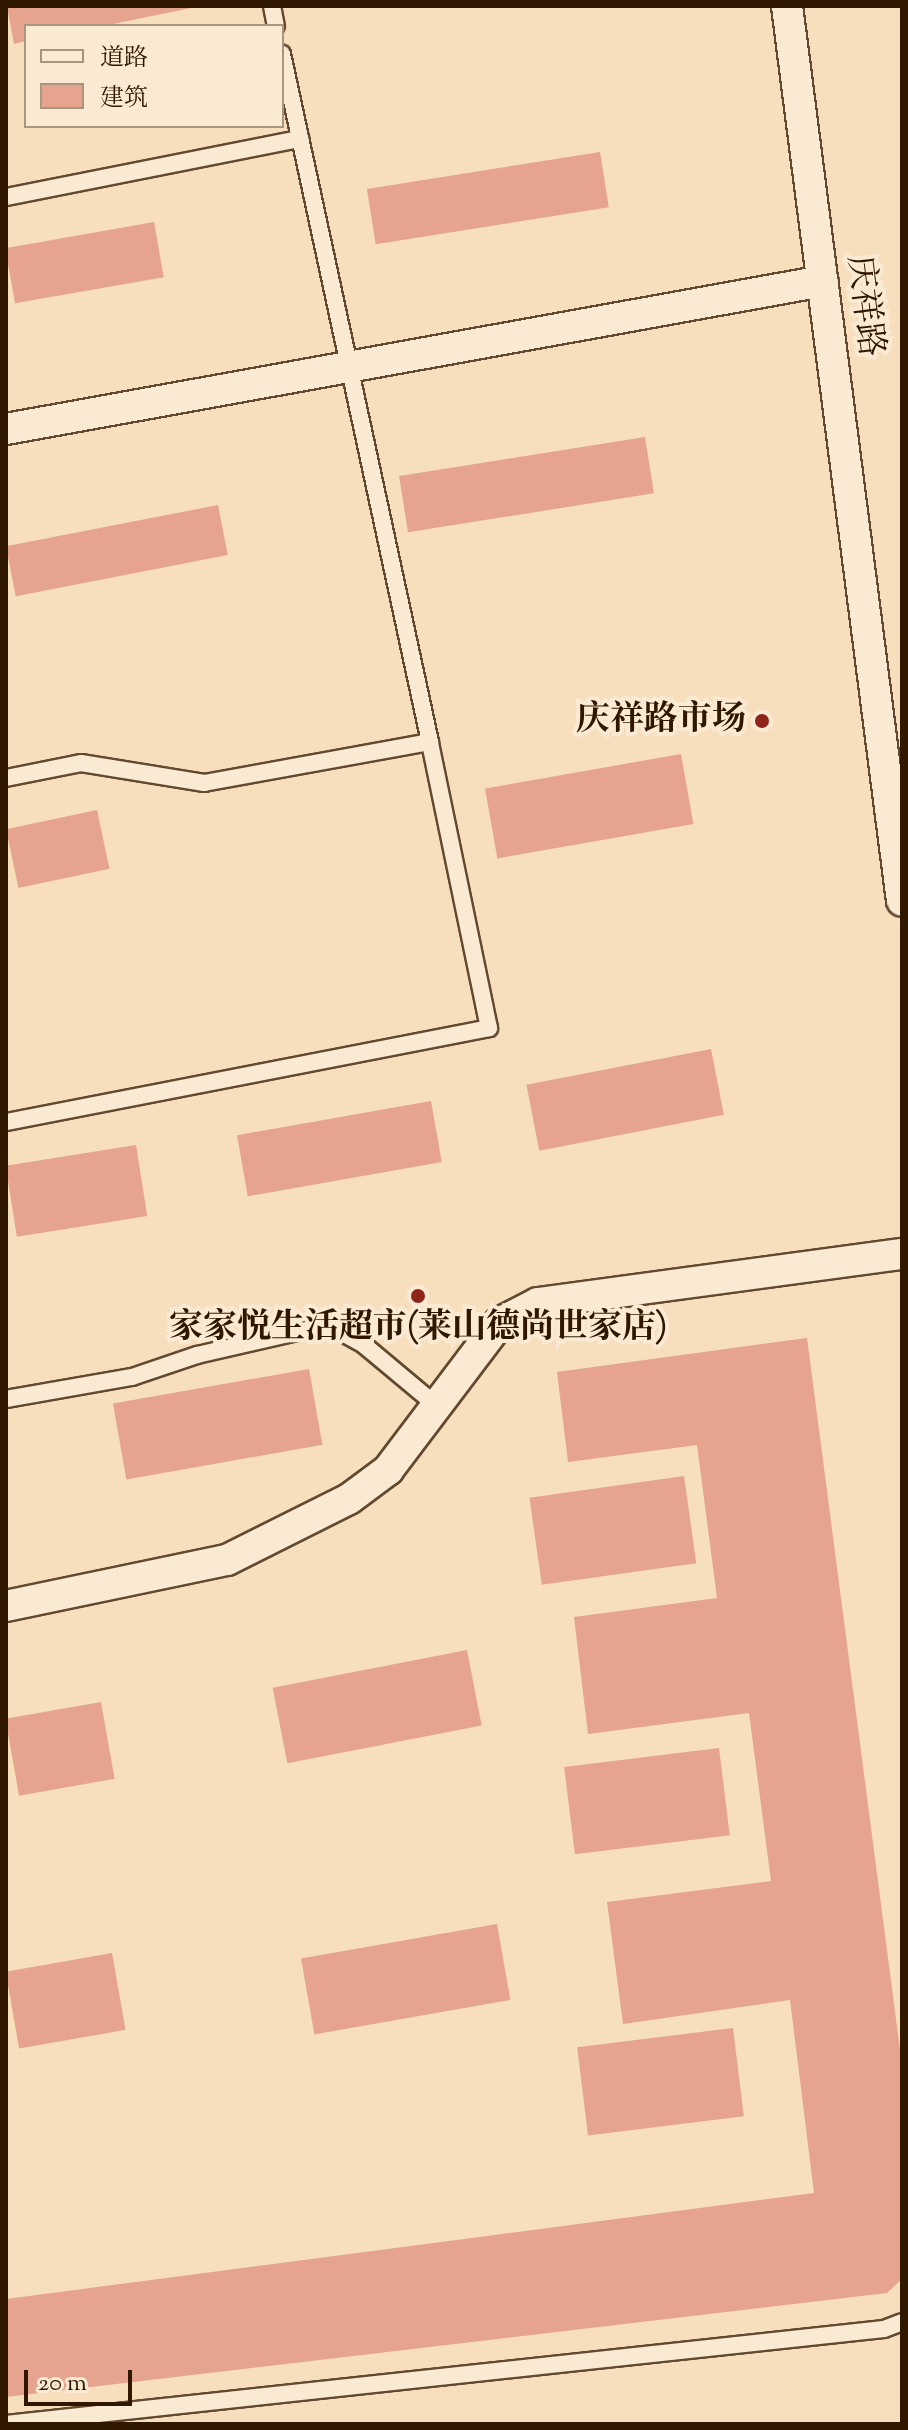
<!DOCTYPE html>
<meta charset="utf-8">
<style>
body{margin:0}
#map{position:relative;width:908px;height:2430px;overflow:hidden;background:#f7dfbd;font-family:"Sorts Mill Goudy","Noto Serif SC",serif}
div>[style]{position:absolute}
.building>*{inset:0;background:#e6a38d;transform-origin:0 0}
.roads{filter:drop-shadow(2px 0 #62492f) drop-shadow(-2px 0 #62492f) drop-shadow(0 2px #62492f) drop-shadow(0 -2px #62492f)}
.service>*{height:16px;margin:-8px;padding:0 8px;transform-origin:8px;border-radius:8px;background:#faead4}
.minor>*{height:30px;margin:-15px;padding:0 15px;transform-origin:15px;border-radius:15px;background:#faead4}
.dots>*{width:22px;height:22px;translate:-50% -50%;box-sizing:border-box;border:4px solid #faead4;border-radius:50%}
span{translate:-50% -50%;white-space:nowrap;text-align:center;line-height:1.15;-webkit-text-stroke:8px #faead4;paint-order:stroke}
.street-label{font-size:34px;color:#301700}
.poi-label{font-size:34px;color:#301700;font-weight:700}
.right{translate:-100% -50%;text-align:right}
.frame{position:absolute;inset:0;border:8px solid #301700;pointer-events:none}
.legend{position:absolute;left:24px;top:24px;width:260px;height:104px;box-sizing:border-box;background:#faead4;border:2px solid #a9967f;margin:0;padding:10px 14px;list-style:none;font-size:24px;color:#301700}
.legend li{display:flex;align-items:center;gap:16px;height:40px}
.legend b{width:40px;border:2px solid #a9967f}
.scale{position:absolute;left:24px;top:2370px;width:108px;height:36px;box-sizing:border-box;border:4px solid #301700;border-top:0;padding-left:10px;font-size:24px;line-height:28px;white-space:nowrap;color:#301700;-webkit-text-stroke:6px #faead4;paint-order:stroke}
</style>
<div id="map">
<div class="building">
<div style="clip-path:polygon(7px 6px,196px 6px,196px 7px,103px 26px,26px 26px,26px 41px,14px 44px)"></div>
<div style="left:600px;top:152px;width:56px;height:236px;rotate:81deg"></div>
<div style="left:154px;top:222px;width:56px;height:151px;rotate:80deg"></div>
<div style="left:645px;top:437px;width:57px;height:249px;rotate:81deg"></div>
<div style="left:218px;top:505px;width:51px;height:216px;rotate:79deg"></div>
<div style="left:681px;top:754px;width:71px;height:199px;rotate:80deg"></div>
<div style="left:97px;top:810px;width:60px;height:93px;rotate:78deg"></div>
<div style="left:711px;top:1049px;width:67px;height:188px;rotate:79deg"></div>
<div style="left:431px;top:1101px;width:62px;height:197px;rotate:80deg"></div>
<div style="left:136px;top:1145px;width:72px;height:132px;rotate:81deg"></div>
<div style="clip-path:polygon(807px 1338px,902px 2065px,902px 2279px,887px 2293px,6px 2397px,6px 2299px,814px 2193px,790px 2000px,623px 2024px,607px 1902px,771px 1881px,749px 1713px,588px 1734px,574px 1617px,717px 1598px,697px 1445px,568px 1462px,557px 1372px)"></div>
<div style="left:309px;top:1369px;width:77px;height:199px;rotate:80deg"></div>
<div style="left:684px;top:1476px;width:88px;height:156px;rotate:82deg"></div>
<div style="left:467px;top:1650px;width:77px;height:198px;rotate:79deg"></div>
<div style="left:101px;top:1702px;width:78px;height:97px;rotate:80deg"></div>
<div style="left:719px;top:1748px;width:88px;height:156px;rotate:83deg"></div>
<div style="left:497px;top:1924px;width:77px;height:199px;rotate:80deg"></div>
<div style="left:112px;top:1953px;width:78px;height:108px;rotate:80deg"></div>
<div style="left:733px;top:2028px;width:89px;height:157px;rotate:83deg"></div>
</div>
<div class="roads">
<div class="service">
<div style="left:272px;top:6px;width:20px;rotate:79deg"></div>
<div style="left:6px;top:197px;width:300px;rotate:-11.2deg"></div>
<div style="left:6px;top:778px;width:76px;rotate:-11.3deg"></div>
<div style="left:81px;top:763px;width:125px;rotate:9.2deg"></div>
<div style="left:204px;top:783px;width:230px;rotate:-10.3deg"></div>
<div style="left:430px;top:742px;width:704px;rotate:-102.14deg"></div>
<div style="left:6px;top:1122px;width:492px;rotate:-11deg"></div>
<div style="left:489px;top:1028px;width:292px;rotate:-101.7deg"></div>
<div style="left:6px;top:1399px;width:128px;rotate:-9.9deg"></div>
<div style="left:132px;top:1377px;width:69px;rotate:-18.7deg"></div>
<div style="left:197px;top:1355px;width:121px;rotate:-12.9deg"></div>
<div style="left:315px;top:1328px;width:24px;rotate:7deg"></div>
<div style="left:339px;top:1331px;width:29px;rotate:29deg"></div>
<div style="left:364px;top:1345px;width:95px;rotate:39.9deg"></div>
<div style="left:6px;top:2424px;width:883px;rotate:-6.18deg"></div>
<div style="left:884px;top:2329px;width:19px;rotate:-21deg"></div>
</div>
<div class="minor">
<div style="left:787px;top:6px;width:902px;rotate:82.68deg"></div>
<div style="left:6px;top:429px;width:830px;rotate:-10.27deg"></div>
<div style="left:6px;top:1606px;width:226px;rotate:-11.8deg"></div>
<div style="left:227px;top:1560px;width:136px;rotate:-26.6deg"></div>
<div style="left:349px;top:1499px;width:49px;rotate:-36.6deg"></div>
<div style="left:388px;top:1470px;width:184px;rotate:-52.9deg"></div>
<div style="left:499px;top:1323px;width:44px;rotate:-27.1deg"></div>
<div style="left:538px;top:1303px;width:367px;rotate:-7.7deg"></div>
</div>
</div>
<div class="dots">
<div style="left:762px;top:721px;background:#8f2418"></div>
<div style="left:418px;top:1296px;background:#8f2418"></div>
</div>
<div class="street-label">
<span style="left:864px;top:306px;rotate:83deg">庆祥路</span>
</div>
<div class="poi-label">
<span class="right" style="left:746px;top:721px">庆祥路市场</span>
<span style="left:418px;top:1329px">家家悦生活超市(莱山德尚世家店)</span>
</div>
<div class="frame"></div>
<ul class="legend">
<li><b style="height:10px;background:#faead4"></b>道路</li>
<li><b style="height:22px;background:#e6a38d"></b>建筑</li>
</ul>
<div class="scale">20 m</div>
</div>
